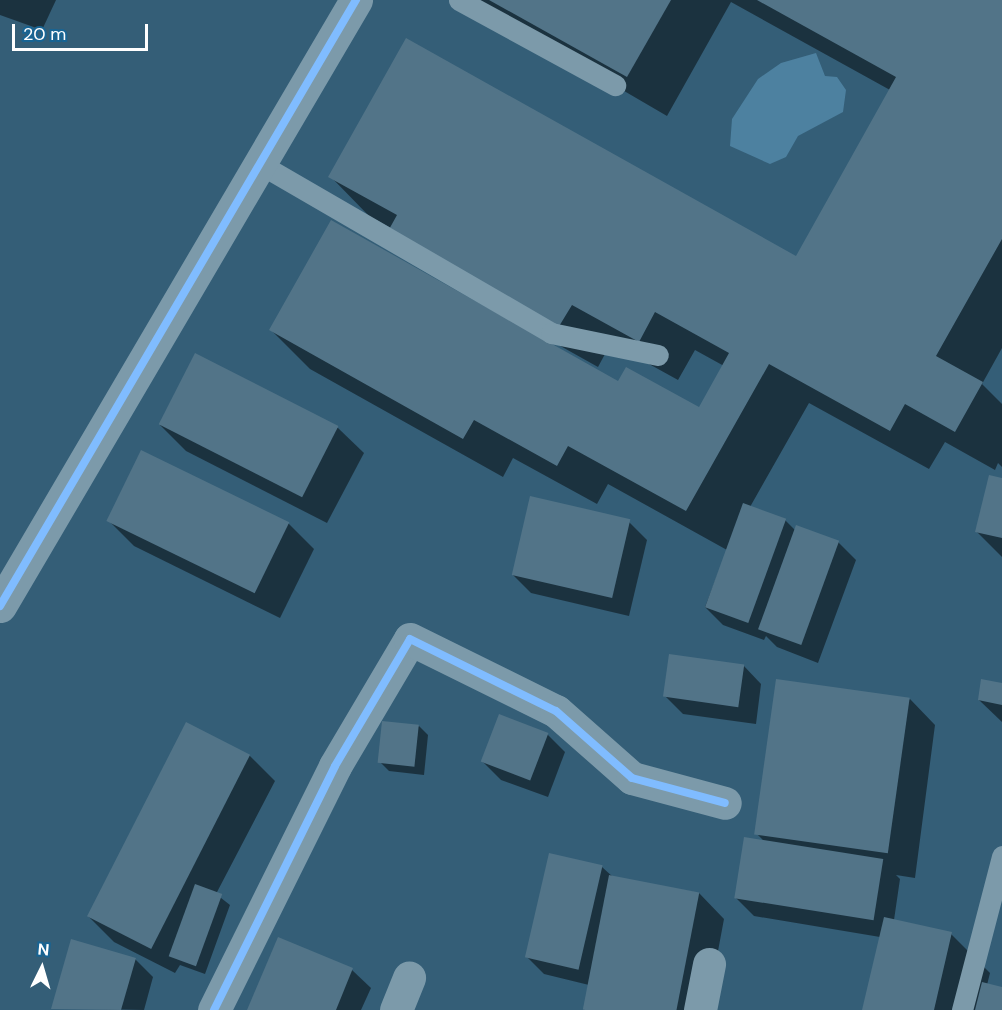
<!DOCTYPE html>
<style>
body{margin:0}
#map{position:relative;width:1002px;height:1010px;overflow:hidden;background:#345e77;font-family:"DM Sans",sans-serif}
div>[style]{position:absolute}
.water>*{inset:0;background:#4d81a0}
.shadow>*{inset:0;background:#0007}
.building>*{inset:0;background:#527488;transform-origin:0 0}
.service>*{height:21px;margin:-10.5px;padding:0 10.5px;transform-origin:10.5px;border-radius:10.5px;background:#7c9aaa}
.minor>*{height:33px;margin:-16.5px;padding:0 16.5px;transform-origin:16.5px;border-radius:16.5px;background:#7c9aaa}
.cycleway>*{height:8px;margin:-4px;padding:0 4px;transform-origin:4px;border-radius:4px;background:#80bcff}
span{translate:-50% -50%;white-space:nowrap;text-align:center;line-height:1.15;-webkit-text-stroke:5px #186493;paint-order:stroke}
.north{position:absolute;left:12px;top:938px;width:60px;height:60px;-webkit-text-stroke:4px #186493;paint-order:stroke;rotate:5deg;font-size:16px;font-weight:700;line-height:24px;text-align:center;color:#fff}
.north::after{content:'';display:block;margin:auto;width:21px;height:27px;background:#fff;clip-path:polygon(50% 0,100% 100%,50% 72%,0 100%)}
.scale{position:absolute;left:12px;top:24px;width:136px;height:27px;box-sizing:border-box;border:3px solid #fff;border-top:0;padding-left:8px;font-size:18px;line-height:21px;white-space:nowrap;color:#fff;-webkit-text-stroke:4px #186493;paint-order:stroke}
</style>
<div id="map">
<div class="water">
<div style="clip-path:polygon(816px 53px,825px 76px,837px 77px,846px 90px,843px 112px,798px 136px,786px 157px,770px 164px,730px 146px,732px 119px,758px 79px,781px 63px)"></div>
</div>
<div class="shadow">
<div style="clip-path:polygon(0 0,56px 0,42px 30px,0 15px)"></div>
<div style="clip-path:polygon(468px 0,1002px 0,1002px 348px,982px 384px,1002px 404px,1002px 467px,998px 463px,995px 470px,945px 442px,929px 469px,809px 403px,750px 507px,785px 520px,796px 531px,838px 542px,856px 560px,818px 663px,777px 647px,766px 636px,764px 640px,723px 625px,705px 607px,727px 550px,608px 484px,597px 504px,513px 458px,503px 477px,310px 369px,271px 330px,619px 383px,699px 409px,724px 366px,695px 350px,678px 380px,611px 343px,598px 367px,428px 272px,391px 228px,369px 216px,330px 176px,797px 258px,890px 90px,731px 2px,667px 116px)"></div>
<div style="clip-path:polygon(160px 425px,338px 428px,364px 453px,327px 523px,186px 451px)"></div>
<div style="clip-path:polygon(142px 452px,289px 524px,314px 549px,280px 618px,134px 546px,108px 520px)"></div>
<div style="clip-path:polygon(1002px 479px,1002px 557px,977px 532px)"></div>
<div style="clip-path:polygon(629px 522px,647px 540px,629px 616px,531px 593px,513px 575px)"></div>
<div style="clip-path:polygon(743px 665px,761px 684px,756px 724px,683px 714px,665px 696px)"></div>
<div style="clip-path:polygon(1002px 684px,1002px 722px,979px 700px)"></div>
<div style="clip-path:polygon(910px 699px,935px 725px,915px 878px,896px 875px,900px 879px,894px 920px,951px 934px,990px 973px,987px 985px,1002px 989px,1002px 1010px,864px 1010px,880px 937px,754px 916px,736px 898px,764px 841px,757px 834px)"></div>
<div style="clip-path:polygon(419px 726px,428px 735px,424px 775px,389px 771px,380px 762px)"></div>
<div style="clip-path:polygon(547px 734px,565px 752px,548px 797px,501px 780px,483px 762px)"></div>
<div style="clip-path:polygon(249px 755px,275px 781px,216px 894px,230px 905px,205px 974px,180px 965px,175px 973px,114px 942px,88px 916px)"></div>
<div style="clip-path:polygon(602px 867px,613px 877px,699px 893px,724px 919px,707px 1010px,585px 1010px,589px 985px,544px 974px,526px 956px)"></div>
<div style="clip-path:polygon(279px 939px,352px 970px,371px 988px,361px 1010px,249px 1010px)"></div>
<div style="clip-path:polygon(135px 959px,153px 977px,144px 1010px,52px 1008px)"></div>
</div>
<div class="building">
<div style="clip-path:polygon(489px 0,671px 0,627px 77px)"></div>
<div style="clip-path:polygon(757px 0,1002px 0,1002px 239px,936px 356px,983px 382px,955px 432px,905px 404px,890px 431px,769px 364px,686px 511px,568px 446px,557px 466px,474px 420px,463px 439px,269px 330px,331px 220px,618px 381px,626px 367px,699px 407px,729px 353px,655px 312px,639px 342px,572px 305px,558px 328px,387px 233px,397px 215px,328px 177px,406px 38px,796px 256px,896px 77px)"></div>
<div style="left:195px;top:353px;width:161px;height:80px;rotate:27deg"></div>
<div style="left:141px;top:450px;width:165px;height:79px;rotate:26deg"></div>
<div style="clip-path:polygon(989px 475px,1002px 478px,1002px 538px,975px 532px)"></div>
<div style="left:530px;top:496px;width:103px;height:81px;rotate:13deg"></div>
<div style="left:743px;top:503px;width:46px;height:111px;rotate:20deg"></div>
<div style="left:796px;top:525px;width:46px;height:111px;rotate:20deg"></div>
<div style="left:669px;top:654px;width:76px;height:43px;rotate:8deg"></div>
<div style="left:776px;top:679px;width:135px;height:157px;rotate:8deg"></div>
<div style="clip-path:polygon(981px 679px,1002px 683px,1002px 705px,978px 700px)"></div>
<div style="left:499px;top:714px;width:53px;height:51px;rotate:21deg"></div>
<div style="left:382px;top:721px;width:37px;height:42px;rotate:6deg"></div>
<div style="left:186px;top:722px;width:72px;height:218px;rotate:27deg"></div>
<div style="left:744px;top:837px;width:141px;height:62px;rotate:9deg"></div>
<div style="left:549px;top:853px;width:55px;height:107px;rotate:13deg"></div>
<div style="left:609px;top:875px;width:92px;height:137px;rotate:11deg"></div>
<div style="left:195px;top:884px;width:29px;height:77px;rotate:20deg"></div>
<div style="clip-path:polygon(884px 917px,952px 932px,934px 1010px,862px 1010px)"></div>
<div style="clip-path:polygon(278px 937px,353px 968px,336px 1010px,247px 1010px)"></div>
<div style="clip-path:polygon(71px 939px,136px 958px,121px 1010px,51px 1009px)"></div>
<div style="clip-path:polygon(982px 982px,1002px 987px,1002px 1010px,975px 1010px)"></div>
</div>
<div class="service">
<div style="left:459px;top:0;width:178px;rotate:28.6deg"></div>
<div style="left:260px;top:164px;width:337px;rotate:30.1deg"></div>
<div style="left:551px;top:333px;width:109px;rotate:11.6deg"></div>
<div style="left:962px;top:1010px;width:159px;rotate:-75.4deg"></div>
</div>
<div class="minor">
<div style="left:0;top:606px;width:703px;rotate:-59.57deg"></div>
<div style="left:214px;top:1010px;width:272px;rotate:-63.6deg"></div>
<div style="left:335px;top:766px;width:147px;rotate:-59.4deg"></div>
<div style="left:410px;top:639px;width:163px;rotate:26.3deg"></div>
<div style="left:556px;top:711px;width:101px;rotate:41.4deg"></div>
<div style="left:632px;top:778px;width:96px;rotate:15deg"></div>
<div style="left:396px;top:1010px;width:35px;rotate:-68deg"></div>
<div style="left:700px;top:1010px;width:47px;rotate:-78.9deg"></div>
</div>
<div class="cycleway">
<div style="left:0;top:606px;width:703px;rotate:-59.57deg"></div>
<div style="left:214px;top:1010px;width:272px;rotate:-63.6deg"></div>
<div style="left:335px;top:766px;width:147px;rotate:-59.4deg"></div>
<div style="left:410px;top:639px;width:163px;rotate:26.3deg"></div>
<div style="left:556px;top:711px;width:101px;rotate:41.4deg"></div>
<div style="left:632px;top:778px;width:96px;rotate:15deg"></div>
</div>
<div class="north">N</div>
<div class="scale">20 m</div>
</div>
